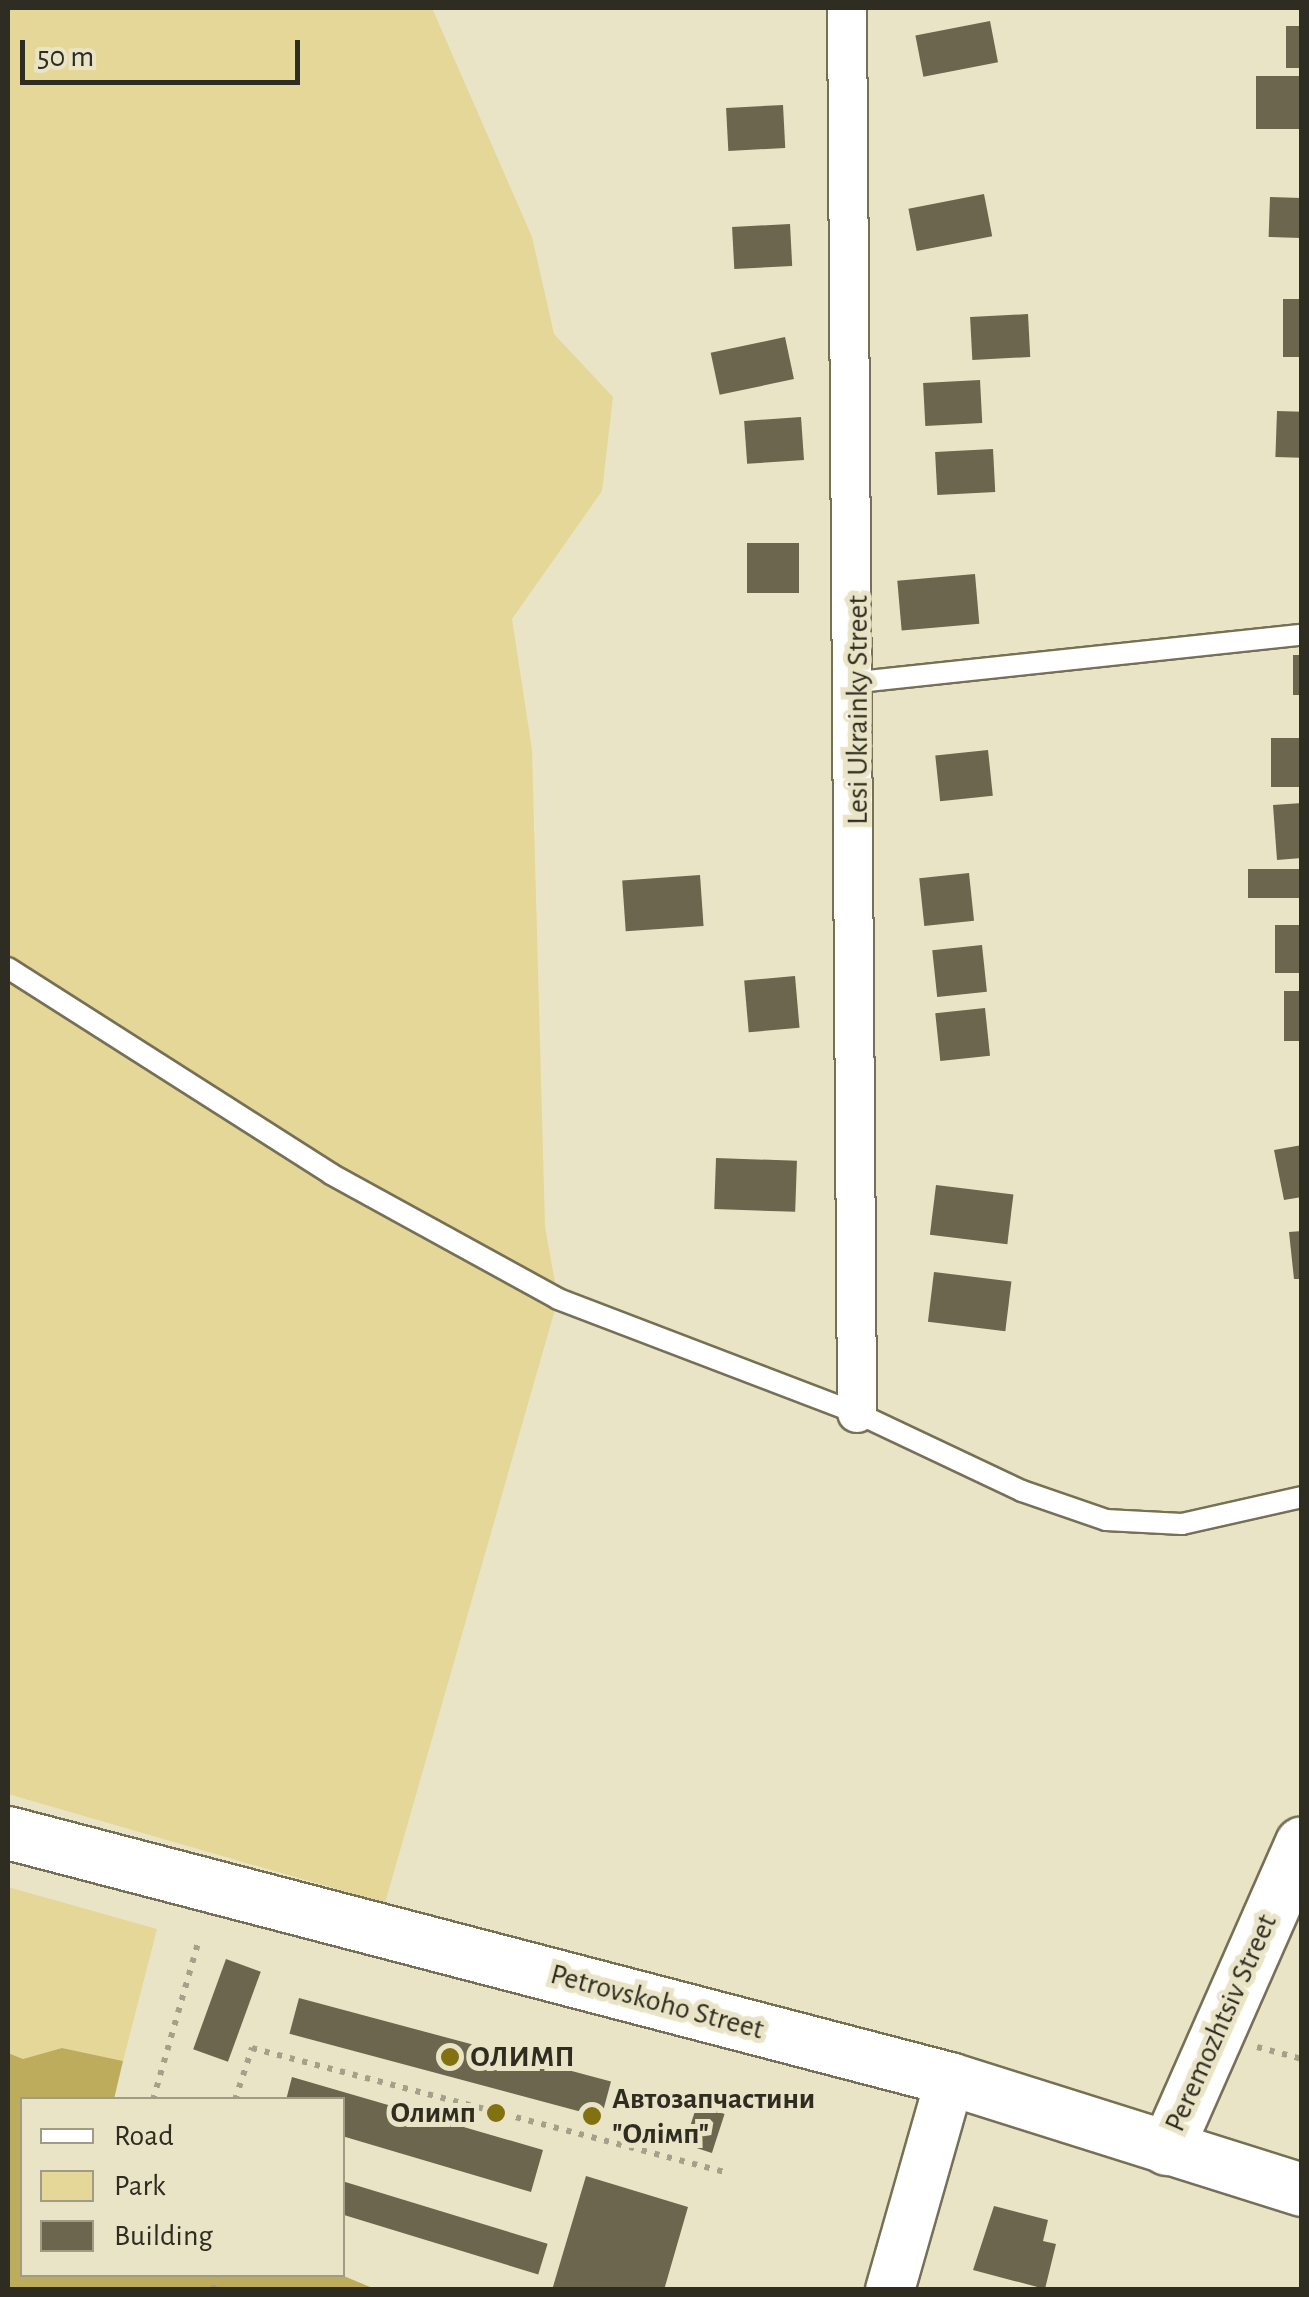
<!DOCTYPE html>
<meta charset="utf-8">
<style>
body{margin:0}
#map{position:relative;width:1309px;height:2297px;overflow:hidden;background:#eae4c7;font-family:"Alegreya Sans",sans-serif}
div>[style]{position:absolute}
.green>*{inset:0;background:#e4d798}
.forest>*{inset:0;background:#bdac5b}
.building>*{inset:0;background:#6b664d;transform-origin:0 0}
.path>*{height:6px;margin-top:-3px;transform-origin:0;background:repeating-linear-gradient(90deg,#a4a089 0 5px,transparent 0 13px)}
.roads{filter:drop-shadow(2px 0 #757056) drop-shadow(-2px 0 #757056) drop-shadow(0 2px #757056) drop-shadow(0 -2px #757056)}
.service>*{height:20px;margin:-10px;padding:0 10px;transform-origin:10px;border-radius:10px;background:#fff}
.minor>*{height:38px;margin:-19px;padding:0 19px;transform-origin:19px;border-radius:19px;background:#fff}
.tertiary>*{height:48px;margin:-24px;padding:0 24px;transform-origin:24px;border-radius:24px;background:#fff}
.secondary>*{height:52px;margin:-26px;padding:0 26px;transform-origin:26px;border-radius:26px;background:#fff}
.dots>*{width:28px;height:28px;translate:-50% -50%;box-sizing:border-box;border:5px solid #eae4c7;border-radius:50%}
span{translate:-50% -50%;white-space:nowrap;text-align:center;line-height:1.15;-webkit-text-stroke:10px #eae4c7;paint-order:stroke}
.street-label{font-size:30px;color:#2f2d22}
.poi-label{font-size:30px;color:#2f2d22;font-weight:700}
.left{translate:0 -50%;text-align:left}
.right{translate:-100% -50%;text-align:right}
.frame{position:absolute;inset:0;border:10px solid #2f2d22;pointer-events:none}
.legend{position:absolute;left:20px;top:2097px;width:325px;height:180px;box-sizing:border-box;background:#eae4c7;border:2px solid #9f9b85;margin:0;padding:12px 18px;list-style:none;font-size:30px;color:#2f2d22}
.legend li{display:flex;align-items:center;gap:20px;height:50px}
.legend b{width:50px;border:2px solid #9f9b85}
.scale{position:absolute;left:20px;top:40px;width:280px;height:45px;box-sizing:border-box;border:5px solid #2f2d22;border-top:0;padding-left:12px;font-size:30px;line-height:35px;white-space:nowrap;color:#2f2d22;-webkit-text-stroke:8px #eae4c7;paint-order:stroke}
</style>
<div id="map">
<div class="green">
<div style="clip-path:polygon(8px 8px,432px 8px,532px 237px,554px 334px,613px 397px,602px 491px,512px 619px,532px 750px,545px 1227px,558px 1299px,385px 1903px,8px 1794px)"></div>
<div style="clip-path:polygon(8px 1887px,157px 1929px,123px 2061px,62px 2048px,23px 2059px,8px 2053px)"></div>
</div>
<div class="forest">
<div style="clip-path:polygon(62px 2048px,123px 2061px,114px 2099px,22px 2100px,22px 2274px,339px 2274px,375px 2289px,8px 2289px,8px 2053px,23px 2059px)"></div>
</div>
<div class="building">
<div style="left:990px;top:21px;width:42px;height:76px;rotate:79deg"></div>
<div style="left:1302px;top:26px;width:42px;height:16px;rotate:90deg"></div>
<div style="left:1256px;top:76px;width:46px;height:53px"></div>
<div style="left:783px;top:105px;width:43px;height:57px;rotate:87deg"></div>
<div style="left:984px;top:194px;width:43px;height:77px;rotate:79deg"></div>
<div style="left:1270px;top:197px;width:32px;height:40px;rotate:2deg"></div>
<div style="left:790px;top:224px;width:42px;height:58px;rotate:87deg"></div>
<div style="left:1302px;top:299px;width:58px;height:19px;rotate:90deg"></div>
<div style="left:1028px;top:314px;width:43px;height:58px;rotate:87deg"></div>
<div style="left:785px;top:337px;width:43px;height:76px;rotate:78deg"></div>
<div style="left:980px;top:380px;width:43px;height:57px;rotate:87deg"></div>
<div style="left:1277px;top:411px;width:25px;height:46px;rotate:2deg"></div>
<div style="left:801px;top:417px;width:43px;height:57px;rotate:86deg"></div>
<div style="left:993px;top:449px;width:43px;height:58px;rotate:87deg"></div>
<div style="left:747px;top:543px;width:52px;height:50px"></div>
<div style="left:975px;top:574px;width:50px;height:78px;rotate:85deg"></div>
<div style="left:1293px;top:655px;width:9px;height:40px"></div>
<div style="left:1271px;top:738px;width:31px;height:49px"></div>
<div style="left:988px;top:750px;width:46px;height:53px;rotate:84deg"></div>
<div style="clip-path:polygon(1302px 803px,1302px 858px,1277px 860px,1273px 805px)"></div>
<div style="left:1302px;top:869px;width:29px;height:54px;rotate:90deg"></div>
<div style="left:969px;top:873px;width:48px;height:50px;rotate:84deg"></div>
<div style="left:700px;top:875px;width:51px;height:78px;rotate:86deg"></div>
<div style="left:1302px;top:925px;width:48px;height:27px;rotate:90deg"></div>
<div style="left:982px;top:945px;width:47px;height:50px;rotate:84deg"></div>
<div style="left:795px;top:976px;width:52px;height:51px;rotate:85deg"></div>
<div style="left:1302px;top:991px;width:50px;height:18px;rotate:90deg"></div>
<div style="left:985px;top:1008px;width:48px;height:50px;rotate:84deg"></div>
<div style="clip-path:polygon(1302px 1145px,1302px 1197px,1284px 1200px,1274px 1150px)"></div>
<div style="left:716px;top:1158px;width:81px;height:51px;rotate:2deg"></div>
<div style="left:936px;top:1185px;width:78px;height:50px;rotate:7deg"></div>
<div style="clip-path:polygon(1302px 1231px,1302px 1279px,1294px 1279px,1289px 1232px)"></div>
<div style="left:934px;top:1272px;width:78px;height:50px;rotate:7deg"></div>
<div style="left:226px;top:1959px;width:37px;height:96px;rotate:20deg"></div>
<div style="left:299px;top:1998px;width:323px;height:37px;rotate:15deg"></div>
<div style="clip-path:polygon(292px 2077px,543px 2150px,531px 2192px,342px 2136px,342px 2100px,286px 2100px)"></div>
<div style="left:697px;top:2105px;width:29px;height:41px;rotate:18deg"></div>
<div style="clip-path:polygon(586px 2176px,688px 2207px,664px 2290px,552px 2290px)"></div>
<div style="left:342px;top:2181px;width:215px;height:32px;rotate:17deg"></div>
<div style="clip-path:polygon(994px 2206px,1048px 2220px,1043px 2241px,1056px 2244px,1045px 2289px,973px 2270px)"></div>
</div>
<div class="path">
<div style="left:1257px;top:2047px;width:47px;rotate:14.9deg"></div>
<div style="left:153px;top:2100px;width:166px;rotate:-74deg"></div>
<div style="left:235px;top:2100px;width:55px;rotate:-71.9deg"></div>
<div style="left:252px;top:2048px;width:489px;rotate:14.7deg"></div>
<div style="left:213px;top:2290px;width:16px;rotate:-79deg"></div>
</div>
<div class="roads">
<div class="service">
<div style="left:859px;top:682px;width:445px;rotate:-6.1deg"></div>
<div style="left:8px;top:968px;width:383px;rotate:32.5deg"></div>
<div style="left:331px;top:1174px;width:259px;rotate:28.8deg"></div>
<div style="left:558px;top:1299px;width:320px;rotate:20.9deg"></div>
<div style="left:857px;top:1413px;width:183px;rotate:25.3deg"></div>
<div style="left:1022px;top:1491px;width:89px;rotate:19deg"></div>
<div style="left:1106px;top:1520px;width:76px;rotate:3deg"></div>
<div style="left:1182px;top:1524px;width:123px;rotate:-12.7deg"></div>
</div>
<div class="minor">
<div style="left:847px;top:8px;width:1405px;rotate:89.59deg"></div>
</div>
<div class="tertiary">
<div style="left:890px;top:2290px;width:219px;rotate:-74.1deg"></div>
</div>
<div class="secondary">
<div style="left:8px;top:1833px;width:974px;rotate:14.64deg"></div>
<div style="left:950px;top:2079px;width:369px;rotate:17.5deg"></div>
<div style="left:1167px;top:2149px;width:334px;rotate:-66.2deg"></div>
</div>
</div>
<div class="dots">
<div style="left:450px;top:2057px;background:#827111"></div>
<div style="left:496px;top:2113px;background:#827111"></div>
<div style="left:592px;top:2116px;background:#827111"></div>
</div>
<div class="street-label">
<span style="left:858px;top:710px;rotate:-90deg">Lesi Ukrainky Street</span>
<span style="left:657px;top:2002px;rotate:15deg">Petrovskoho Street</span>
<span style="left:1221px;top:2023px;rotate:-66deg">Peremozhtsiv Street</span>
</div>
<div class="poi-label">
<span class="left" style="left:470px;top:2057px">ОЛИМП</span>
<span class="left" style="left:612px;top:2116px">Автозапчастини<br>"Олімп"</span>
<span class="right" style="left:476px;top:2113px">Олимп</span>
</div>
<div class="frame"></div>
<ul class="legend">
<li><b style="height:12px;background:#fff"></b>Road</li>
<li><b style="height:28px;background:#e4d798"></b>Park</li>
<li><b style="height:28px;background:#6b664d"></b>Building</li>
</ul>
<div class="scale">50 m</div>
</div>
